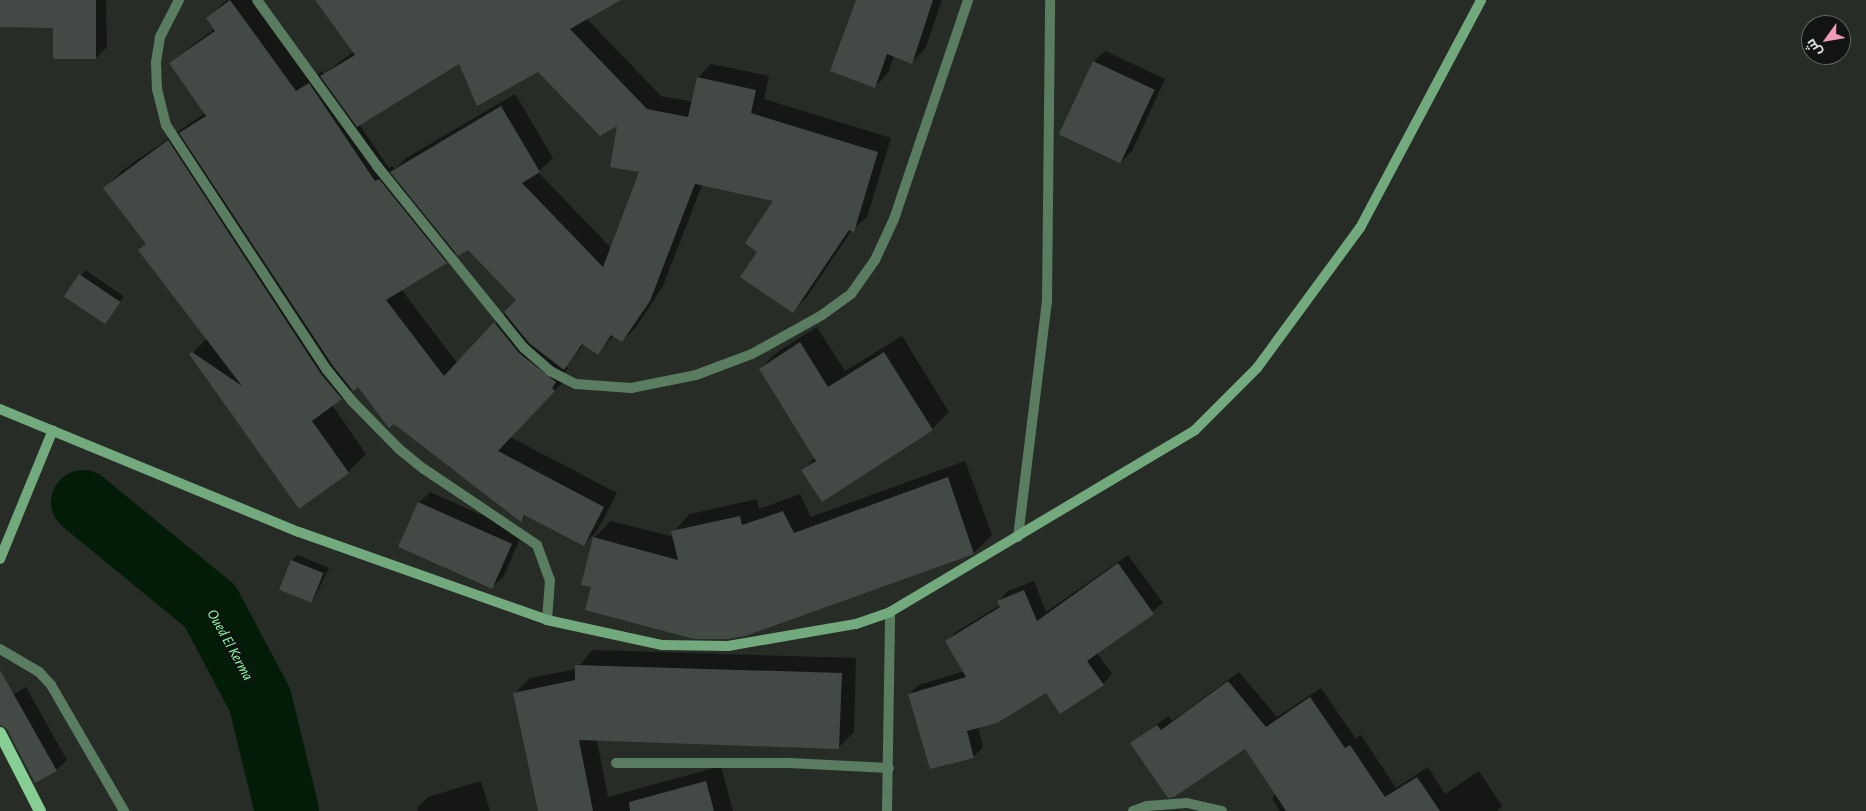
<!DOCTYPE html>
<meta charset="utf-8">
<style>
body{margin:0}
#map{position:relative;width:1866px;height:811px;overflow:hidden;background:#272c27;font-family:"Alegreya Sans",Cairo,sans-serif}
div>[style]{position:absolute}
.shadow>*{inset:0;background:#0007;transform-origin:0 0}
.river>*{height:64px;margin:-32px;padding:0 32px;transform-origin:32px;border-radius:32px;background:#021c08}
.building>*{inset:0;background:#434944;transform-origin:0 0}
.lane>*{height:10px;margin:-5px;padding:0 5px;transform-origin:5px;border-radius:5px;background:#5a7c60}
.street>*{height:10px;margin:-5px;padding:0 5px;transform-origin:5px;border-radius:5px;background:#5a7c60}
.secondary>*{height:10px;margin:-5px;padding:0 5px;transform-origin:5px;border-radius:5px;background:#73aa7d}
.primary>*{height:12px;margin:-6px;padding:0 6px;transform-origin:6px;border-radius:6px;background:#86ce93}
span{translate:-50% -50%;white-space:nowrap;text-align:center;line-height:1.15;-webkit-text-stroke:4px #111412;paint-order:stroke}
.water-label{font-size:15px;color:#8bfba2;font-style:italic}
.north{position:absolute;left:1801px;top:15px;width:50px;height:50px;box-sizing:border-box;background:#111412;border:1px solid #626663;border-radius:50%;rotate:238deg;font-size:14px;font-weight:700;line-height:20px;text-align:center;color:#dce0dd}
.north::after{content:'';display:block;margin:auto;width:18px;height:22px;background:#f09ab6;clip-path:polygon(50% 0,100% 100%,50% 72%,0 100%)}
</style>
<div id="map">
<div class="shadow">
<div style="clip-path:polygon(0 0,106px 0,107px 47px,96px 58px,54px 27px,0 26px)"></div>
<div style="clip-path:polygon(evenodd,227px 0,253px 0,310px 79px,322px 71px,324px 74px,354px 51px,316px 0,608px 0,586px 18px,661px 96px,693px 102px,698px 78px,711px 64px,769px 76px,764px 99px,891px 138px,867px 217px,852px 230px,806px 298px,793px 311px,759px 251px,775px 200px,702px 185px,663px 286px,636px 327px,622px 341px,614px 335px,597px 354px,584px 344px,566px 366px,568px 368px,564px 374px,568px 377px,510px 437px,617px 493px,597px 531px,583px 545px,527px 515px,521px 520px,358px 385px,332px 405px,366px 454px,348px 472px,191px 355px,207px 338px,140px 250px,147px 243px,105px 188px,123px 170px,205px 113px,170px 63px,214px 29px,207px 18px,227px 0,460px 62px,538px 71px,619px 124px,641px 172px,611px 248px,538px 172px,553px 158px,515px 94px,406px 158px,395px 169px,392px 166px,389px 168px,359px 124px,460px 62px,227px 0,469px 248px,518px 300px,457px 363px,401px 289px,446px 262px,456px 252px,469px 248px)"></div>
<div style="clip-path:polygon(858px 0,942px 0,925px 49px,912px 62px,894px 56px,888px 73px,875px 86px)"></div>
<div style="clip-path:polygon(1105px 51px,1165px 79px,1132px 151px,1121px 162px,1061px 134px,1094px 61px)"></div>
<div style="left:85px;top:270px;width:47px;height:32px;rotate:34deg"></div>
<div style="clip-path:polygon(817px 327px,845px 371px,902px 336px,949px 412px,932px 429px,822px 501px,802px 471px,816px 457px,760px 369px,777px 352px)"></div>
<div style="clip-path:polygon(965px 461px,992px 535px,975px 552px,745px 635px,592px 586px,594px 538px,611px 521px,674px 537px,673px 532px,690px 514px,757px 499px,759px 509px,800px 494px,811px 517px)"></div>
<div style="clip-path:polygon(430px 492px,522px 533px,504px 576px,493px 586px,419px 503px)"></div>
<div style="clip-path:polygon(297px 555px,329px 568px,312px 602px,292px 561px)"></div>
<div style="clip-path:polygon(1128px 555px,1163px 603px,1097px 653px,1112px 674px,1103px 684px,1046px 692px,978px 727px,983px 747px,973px 757px,909px 694px,919px 685px,965px 671px,947px 641px,956px 632px,1000px 605px,999px 601px,1008px 591px,1034px 581px,1046px 612px)"></div>
<div style="clip-path:polygon(592px 650px,856px 658px,854px 732px,839px 747px,597px 740px,608px 797px,721px 766px,733px 811px,539px 811px,515px 693px,530px 678px,577px 669px)"></div>
<div style="clip-path:polygon(1239px 672px,1277px 717px,1321px 688px,1356px 739px,1361px 735px,1396px 788px,1428px 767px,1445px 794px,1479px 771px,1502px 806px,1497px 811px,1280px 811px,1272px 798px,1276px 794px,1245px 747px,1132px 743px,1168px 716px,1172px 721px)"></div>
<div style="clip-path:polygon(26px 687px,67px 760px,56px 770px,0 722px,0 703px)"></div>
<div style="clip-path:polygon(481px 781px,490px 811px,418px 811px,417px 808px,428px 797px)"></div>
</div>
<div class="river">
<div style="left:83px;top:502px;width:164px;rotate:39.3deg"></div>
<div style="left:210px;top:606px;width:106px;rotate:62deg"></div>
<div style="left:260px;top:700px;width:114px;rotate:76.3deg"></div>
</div>
<div class="building">
<div style="clip-path:polygon(0 0,96px 0,96px 59px,53px 59px,53px 28px,0 27px)"></div>
<div style="clip-path:polygon(230px 0,296px 91px,309px 83px,375px 181px,379px 179px,447px 263px,386px 300px,444px 376px,494px 322px,519px 353px,556px 382px,552px 388px,555px 391px,498px 451px,604px 507px,584px 546px,524px 515px,521px 522px,394px 424px,389px 428px,358px 387px,353px 391px,333px 366px,179px 133px,206px 116px,169px 63px,215px 31px,206px 18px)"></div>
<div style="clip-path:polygon(315px 0,621px 0,570px 29px,647px 109px,688px 117px,697px 77px,756px 90px,751px 113px,878px 152px,854px 232px,849px 230px,793px 313px,740px 277px,757px 252px,745px 243px,773px 201px,695px 184px,650px 301px,622px 342px,611px 335px,598px 355px,582px 344px,564px 370px,529px 343px,504px 312px,516px 300px,468px 250px,458px 256px,390px 172px,501px 106px,540px 172px,522px 183px,603px 267px,639px 172px,610px 167px,617px 126px,600px 136px,538px 72px,477px 106px,459px 64px,357px 127px,320px 76px,355px 55px)"></div>
<div style="clip-path:polygon(856px 0,933px 0,912px 64px,887px 54px,875px 88px,830px 71px)"></div>
<div style="left:1093px;top:61px;width:68px;height:81px;rotate:25deg"></div>
<div style="clip-path:polygon(168px 140px,321px 374px,342px 399px,312px 421px,349px 473px,299px 509px,189px 354px,192px 352px,242px 386px,138px 250px,146px 244px,103px 188px)"></div>
<div style="left:79px;top:274px;width:50px;height:27px;rotate:34deg"></div>
<div style="clip-path:polygon(800px 342px,828px 387px,884px 352px,933px 430px,822px 502px,801px 470px,816px 461px,759px 369px)"></div>
<div style="clip-path:polygon(948px 477px,974px 554px,745px 636px,727px 639px,694px 639px,585px 610px,591px 587px,581px 585px,593px 537px,678px 560px,671px 531px,740px 516px,742px 525px,783px 511px,794px 533px)"></div>
<div style="left:418px;top:502px;width:103px;height:49px;rotate:24deg"></div>
<div style="left:291px;top:560px;width:35px;height:32px;rotate:22deg"></div>
<div style="clip-path:polygon(1118px 563px,1154px 614px,1087px 661px,1104px 685px,1060px 714px,1046px 693px,997px 723px,967px 731px,974px 758px,930px 769px,908px 694px,966px 677px,945px 641px,1000px 607px,997px 601px,1024px 590px,1037px 621px)"></div>
<div style="clip-path:polygon(575px 665px,842px 673px,839px 749px,579px 740px,593px 811px,538px 811px,513px 693px,575px 680px)"></div>
<div style="clip-path:polygon(0 670px,57px 771px,35px 783px,7px 729px,0 725px)"></div>
<div style="clip-path:polygon(1228px 681px,1266px 727px,1310px 697px,1345px 748px,1350px 745px,1385px 797px,1417px 777px,1440px 811px,1286px 811px,1245px 749px,1174px 797px,1168px 798px,1130px 743px,1157px 725px,1161px 730px)"></div>
<div style="clip-path:polygon(706px 781px,714px 811px,630px 811px,629px 802px)"></div>
</div>
<div class="lane">
<div style="left:0;top:649px;width:45px;rotate:30.5deg"></div>
<div style="left:39px;top:672px;width:18px;rotate:47deg"></div>
<div style="left:51px;top:685px;width:146px;rotate:59.9deg"></div>
</div>
<div class="street">
<div style="left:179px;top:0;width:42px;rotate:117.2deg"></div>
<div style="left:160px;top:37px;width:25px;rotate:99deg"></div>
<div style="left:156px;top:62px;width:27px;rotate:88deg"></div>
<div style="left:157px;top:89px;width:37px;rotate:76deg"></div>
<div style="left:166px;top:125px;width:293px;rotate:56.7deg"></div>
<div style="left:327px;top:370px;width:40px;rotate:51deg"></div>
<div style="left:352px;top:401px;width:67px;rotate:45.6deg"></div>
<div style="left:399px;top:449px;width:32px;rotate:39deg"></div>
<div style="left:424px;top:469px;width:136px;rotate:33.9deg"></div>
<div style="left:537px;top:545px;width:37px;rotate:70deg"></div>
<div style="left:550px;top:580px;width:40px;rotate:94.3deg"></div>
<div style="left:257px;top:0;width:205px;rotate:54.1deg"></div>
<div style="left:377px;top:166px;width:234px;rotate:51.1deg"></div>
<div style="left:524px;top:348px;width:35px;rotate:41deg"></div>
<div style="left:550px;top:371px;width:29px;rotate:27deg"></div>
<div style="left:576px;top:384px;width:55px;rotate:4.2deg"></div>
<div style="left:631px;top:388px;width:66px;rotate:-11.3deg"></div>
<div style="left:696px;top:375px;width:60px;rotate:-20.6deg"></div>
<div style="left:752px;top:354px;width:80px;rotate:-29.1deg"></div>
<div style="left:822px;top:315px;width:36px;rotate:-36deg"></div>
<div style="left:851px;top:294px;width:42px;rotate:-54.8deg"></div>
<div style="left:875px;top:260px;width:45px;rotate:-65.1deg"></div>
<div style="left:894px;top:219px;width:231px;rotate:-71.3deg"></div>
<div style="left:1018px;top:537px;width:239px;rotate:-83deg"></div>
<div style="left:1047px;top:300px;width:300px;rotate:-89.4deg"></div>
<div style="left:616px;top:763px;width:173px"></div>
<div style="left:789px;top:763px;width:100px;rotate:2.9deg"></div>
<div style="left:887px;top:811px;width:199px;rotate:-89.1deg"></div>
<div style="left:1133px;top:811px;width:15px;rotate:-20deg"></div>
<div style="left:1147px;top:806px;width:40px;rotate:-4.3deg"></div>
<div style="left:1187px;top:803px;width:36px;rotate:13deg"></div>
</div>
<div class="secondary">
<div style="left:0;top:409px;width:323px;rotate:22.4deg"></div>
<div style="left:299px;top:532px;width:263px;rotate:19.5deg"></div>
<div style="left:547px;top:620px;width:118px;rotate:12.3deg"></div>
<div style="left:662px;top:645px;width:66px;rotate:0.9deg"></div>
<div style="left:728px;top:646px;width:130px;rotate:-9.8deg"></div>
<div style="left:856px;top:624px;width:36px;rotate:-19deg"></div>
<div style="left:890px;top:612px;width:355px;rotate:-30.8deg"></div>
<div style="left:1195px;top:430px;width:88px;rotate:-45deg"></div>
<div style="left:1257px;top:368px;width:174px;rotate:-53.7deg"></div>
<div style="left:1360px;top:228px;width:258px;rotate:-62deg"></div>
<div style="left:0;top:559px;width:139px;rotate:-67.7deg"></div>
</div>
<div class="primary">
<div style="left:0;top:733px;width:88px;rotate:62.9deg"></div>
</div>
<div class="water-label">
<span style="left:230px;top:645px;rotate:61deg">Oued El Kerma</span>
</div>
<div class="north">ش</div>
</div>
